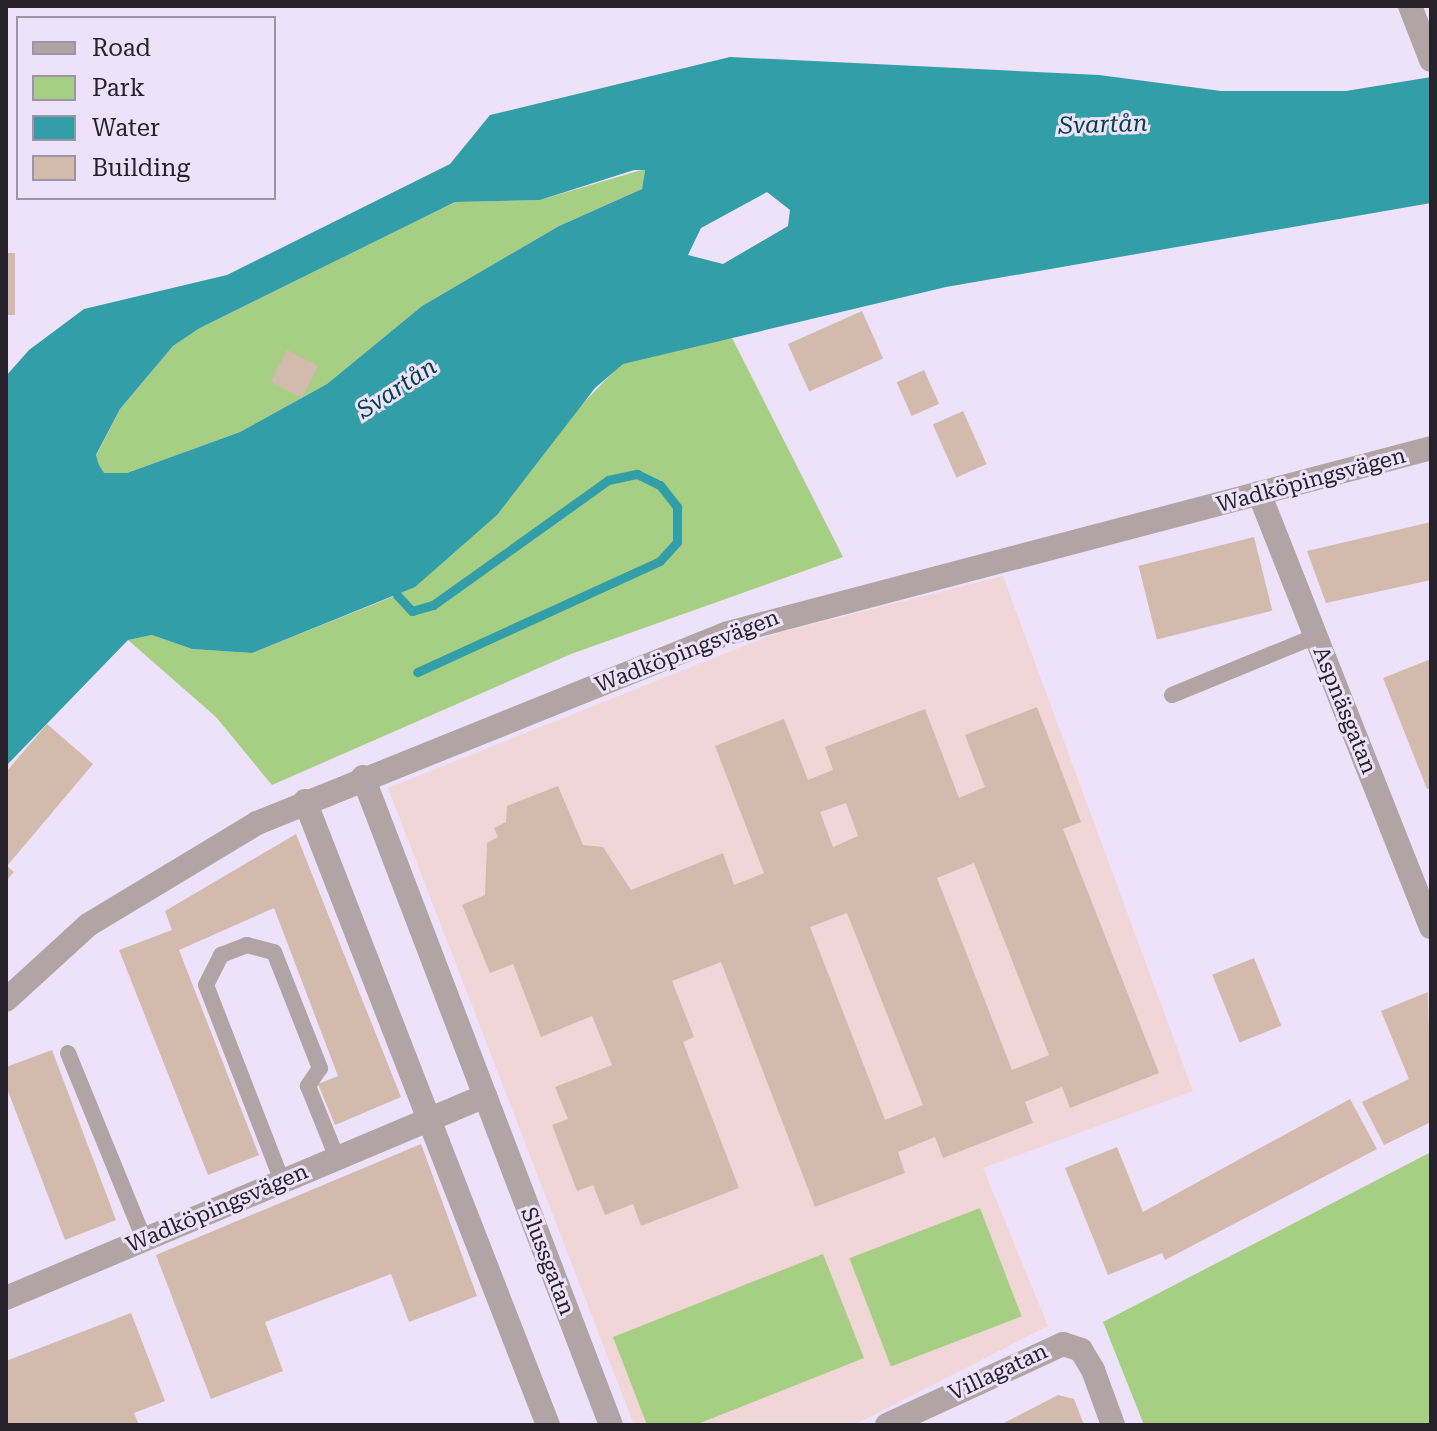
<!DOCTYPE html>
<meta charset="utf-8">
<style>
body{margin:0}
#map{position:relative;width:1437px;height:1431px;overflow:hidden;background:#ede2f9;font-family:"Roboto Serif",serif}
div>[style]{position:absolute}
.education>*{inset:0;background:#f1d6d8}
.green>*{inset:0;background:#a6cf83;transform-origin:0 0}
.water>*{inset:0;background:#329ea8}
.stream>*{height:9px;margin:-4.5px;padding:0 4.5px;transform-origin:4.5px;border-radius:4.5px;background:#329ea8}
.building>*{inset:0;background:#d2bbac;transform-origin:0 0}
.service>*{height:16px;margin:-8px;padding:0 8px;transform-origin:8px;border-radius:8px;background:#b1a4a4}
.minor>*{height:24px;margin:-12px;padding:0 12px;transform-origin:12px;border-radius:12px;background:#b1a4a4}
.tertiary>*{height:24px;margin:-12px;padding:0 12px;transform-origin:12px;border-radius:12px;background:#b1a4a4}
span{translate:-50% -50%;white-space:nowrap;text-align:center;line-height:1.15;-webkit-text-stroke:6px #ede2f9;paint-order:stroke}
.street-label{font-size:22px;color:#26212a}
.water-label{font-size:24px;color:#004248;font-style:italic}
.frame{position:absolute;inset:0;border:8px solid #26212a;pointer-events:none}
.legend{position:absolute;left:16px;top:16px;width:260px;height:184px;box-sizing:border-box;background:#ede2f9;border:2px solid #9d95a6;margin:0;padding:10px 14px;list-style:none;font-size:24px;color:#26212a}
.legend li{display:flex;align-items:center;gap:16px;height:40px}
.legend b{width:40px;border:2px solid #9d95a6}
</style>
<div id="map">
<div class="education">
<div style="clip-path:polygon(1003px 576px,1193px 1091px,983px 1168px,1048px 1326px,854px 1425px,634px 1425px,388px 788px,774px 634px)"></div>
</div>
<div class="green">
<div style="clip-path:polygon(645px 169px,642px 189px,559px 226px,422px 306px,327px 384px,240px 432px,127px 473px,103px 473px,99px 465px,96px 456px,120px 409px,173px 346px,200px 328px,455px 202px,540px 200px)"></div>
<div style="clip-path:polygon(730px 334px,843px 557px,571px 654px,272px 785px,216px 717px,128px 640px,152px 635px,192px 649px,252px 653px,397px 595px,623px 362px)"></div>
<div style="clip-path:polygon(1431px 1152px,1431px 1425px,1144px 1425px,1103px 1322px)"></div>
<div style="left:980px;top:1208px;width:116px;height:140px;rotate:69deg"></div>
<div style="clip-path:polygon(823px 1254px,864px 1358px,695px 1425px,647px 1425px,613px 1337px)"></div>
</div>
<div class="water">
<div style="clip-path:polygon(evenodd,730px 57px,1099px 75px,1221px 91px,1346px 91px,1431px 77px,1431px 203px,946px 287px,623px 364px,595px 388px,497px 515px,415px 587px,252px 653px,192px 649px,152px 635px,128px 640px,6px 766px,6px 376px,29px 350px,84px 309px,227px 275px,450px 164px,490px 115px,730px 57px,634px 170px,645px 170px,642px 189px,559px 226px,422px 306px,327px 384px,240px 432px,127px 473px,104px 473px,99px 465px,96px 455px,120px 409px,173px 346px,200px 328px,455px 202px,540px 200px,634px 170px,730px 57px,767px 192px,790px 210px,788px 226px,723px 264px,688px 255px,701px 228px,767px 192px)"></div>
</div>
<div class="stream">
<div style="left:397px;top:595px;width:22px;rotate:47deg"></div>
<div style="left:412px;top:611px;width:22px;rotate:-16deg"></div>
<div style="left:433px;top:605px;width:215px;rotate:-35.5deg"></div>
<div style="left:608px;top:480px;width:30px;rotate:-12deg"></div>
<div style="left:637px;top:474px;width:25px;rotate:26deg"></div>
<div style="left:660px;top:485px;width:28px;rotate:52deg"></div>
<div style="left:677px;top:507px;width:35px;rotate:90deg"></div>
<div style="left:677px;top:542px;width:25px;rotate:132deg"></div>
<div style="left:660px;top:561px;width:267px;rotate:155.4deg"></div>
</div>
<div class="building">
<div style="left:6px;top:253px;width:9px;height:62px"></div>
<div style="left:862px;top:311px;width:52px;height:81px;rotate:66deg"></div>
<div style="left:287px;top:350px;width:35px;height:36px;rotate:27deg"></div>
<div style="left:924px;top:370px;width:37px;height:30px;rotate:66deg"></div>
<div style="left:963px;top:411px;width:58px;height:33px;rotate:66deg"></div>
<div style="clip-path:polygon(1431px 522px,1431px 580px,1326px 603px,1307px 551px)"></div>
<div style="left:1254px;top:537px;width:76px;height:119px;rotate:76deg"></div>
<div style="clip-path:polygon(1431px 659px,1431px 788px,1427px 789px,1383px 678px)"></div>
<div style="clip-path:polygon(evenodd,1037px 707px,1081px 822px,1063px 829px,1159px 1073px,1070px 1108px,1062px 1087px,1025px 1102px,1033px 1123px,943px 1158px,935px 1137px,898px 1152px,905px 1173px,815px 1207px,721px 962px,672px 981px,694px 1037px,683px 1042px,739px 1188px,641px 1226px,633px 1204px,605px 1215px,593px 1185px,577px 1191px,552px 1125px,568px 1119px,555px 1087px,612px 1065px,592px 1016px,541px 1037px,513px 964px,490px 973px,462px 905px,485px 895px,487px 843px,498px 837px,494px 828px,506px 822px,507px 806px,558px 786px,583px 845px,603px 847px,631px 890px,723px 853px,734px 885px,764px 873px,715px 746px,784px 719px,808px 780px,833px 770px,825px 747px,925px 709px,959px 798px,985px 787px,965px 735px,1037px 707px,846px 803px,858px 836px,833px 847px,820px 812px,846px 803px,1037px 707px,974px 863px,1049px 1055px,1012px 1070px,937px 878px,974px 863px,1037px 707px,847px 913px,923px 1105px,885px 1120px,810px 927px,847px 913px)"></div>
<div style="clip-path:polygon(47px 724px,93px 764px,7px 866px,14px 872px,6px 881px,6px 772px)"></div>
<div style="clip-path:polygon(296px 834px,401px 1097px,335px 1125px,318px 1084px,338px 1076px,274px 908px,179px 950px,259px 1155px,208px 1175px,119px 950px,172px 930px,165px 911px)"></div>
<div style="left:1254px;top:958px;width:73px;height:45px;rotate:68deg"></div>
<div style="clip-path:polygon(1428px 992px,1431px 1122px,1384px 1145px,1362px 1102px,1409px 1079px,1381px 1011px)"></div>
<div style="clip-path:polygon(52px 1050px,116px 1220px,65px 1240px,6px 1086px,6px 1067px)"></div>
<div style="clip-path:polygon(1350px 1099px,1377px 1149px,1165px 1260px,1162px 1253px,1108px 1275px,1065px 1168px,1117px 1147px,1143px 1212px)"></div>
<div style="clip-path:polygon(421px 1144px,477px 1296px,409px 1322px,391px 1274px,265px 1322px,283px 1371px,211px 1399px,156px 1255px)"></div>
<div style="clip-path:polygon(131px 1313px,165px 1401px,134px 1413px,139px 1425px,6px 1425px,6px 1361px)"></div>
<div style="clip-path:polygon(1058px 1395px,1074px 1399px,1084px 1425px,1000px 1425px)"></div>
</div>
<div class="service">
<div style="left:1172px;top:695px;width:156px;rotate:-22.3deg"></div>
<div style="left:68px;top:1053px;width:201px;rotate:67.8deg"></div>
<div style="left:282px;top:1181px;width:210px;rotate:-111.2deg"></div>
<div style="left:206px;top:985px;width:34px;rotate:-63deg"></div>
<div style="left:221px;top:955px;width:28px;rotate:-21deg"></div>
<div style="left:247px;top:945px;width:28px;rotate:15deg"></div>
<div style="left:274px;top:952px;width:125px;rotate:68.4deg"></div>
<div style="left:320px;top:1068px;width:22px;rotate:124deg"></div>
<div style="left:308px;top:1086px;width:78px;rotate:68.1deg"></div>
</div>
<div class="minor">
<div style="left:1259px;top:493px;width:467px;rotate:68.4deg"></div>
<div style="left:363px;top:777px;width:694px;rotate:69.06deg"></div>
<div style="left:305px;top:801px;width:670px;rotate:68.72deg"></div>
<div style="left:6px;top:1000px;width:111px;rotate:-42.4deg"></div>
<div style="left:88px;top:925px;width:197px;rotate:-31.1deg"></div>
<div style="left:257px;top:823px;width:508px;rotate:-21.97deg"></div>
<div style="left:728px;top:633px;width:727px;rotate:-14.74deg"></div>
<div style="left:6px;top:1298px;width:520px;rotate:-22.87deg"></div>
<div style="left:887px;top:1425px;width:194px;rotate:-24.7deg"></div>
<div style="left:1063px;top:1344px;width:19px;rotate:18deg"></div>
<div style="left:1081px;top:1350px;width:23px;rotate:59deg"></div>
<div style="left:1093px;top:1370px;width:59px;rotate:70deg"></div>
</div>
<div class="tertiary">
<div style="left:1410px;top:6px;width:58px;rotate:68.7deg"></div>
</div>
<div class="street-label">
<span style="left:1311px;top:480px;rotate:-15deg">Wadköpingsvägen</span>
<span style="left:687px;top:651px;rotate:-21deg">Wadköpingsvägen</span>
<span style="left:1345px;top:710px;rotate:68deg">Aspnäsgatan</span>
<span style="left:217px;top:1208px;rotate:-23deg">Wadköpingsvägen</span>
<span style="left:548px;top:1261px;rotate:69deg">Slussgatan</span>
<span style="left:998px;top:1372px;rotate:-25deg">Villagatan</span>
</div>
<div class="water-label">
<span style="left:1103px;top:125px;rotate:-2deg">Svartån</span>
<span style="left:397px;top:389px;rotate:-33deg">Svartån</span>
</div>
<div class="frame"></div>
<ul class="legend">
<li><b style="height:10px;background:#b1a4a4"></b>Road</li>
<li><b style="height:22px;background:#a6cf83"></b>Park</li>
<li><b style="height:22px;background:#329ea8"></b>Water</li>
<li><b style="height:22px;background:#d2bbac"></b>Building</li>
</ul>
</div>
